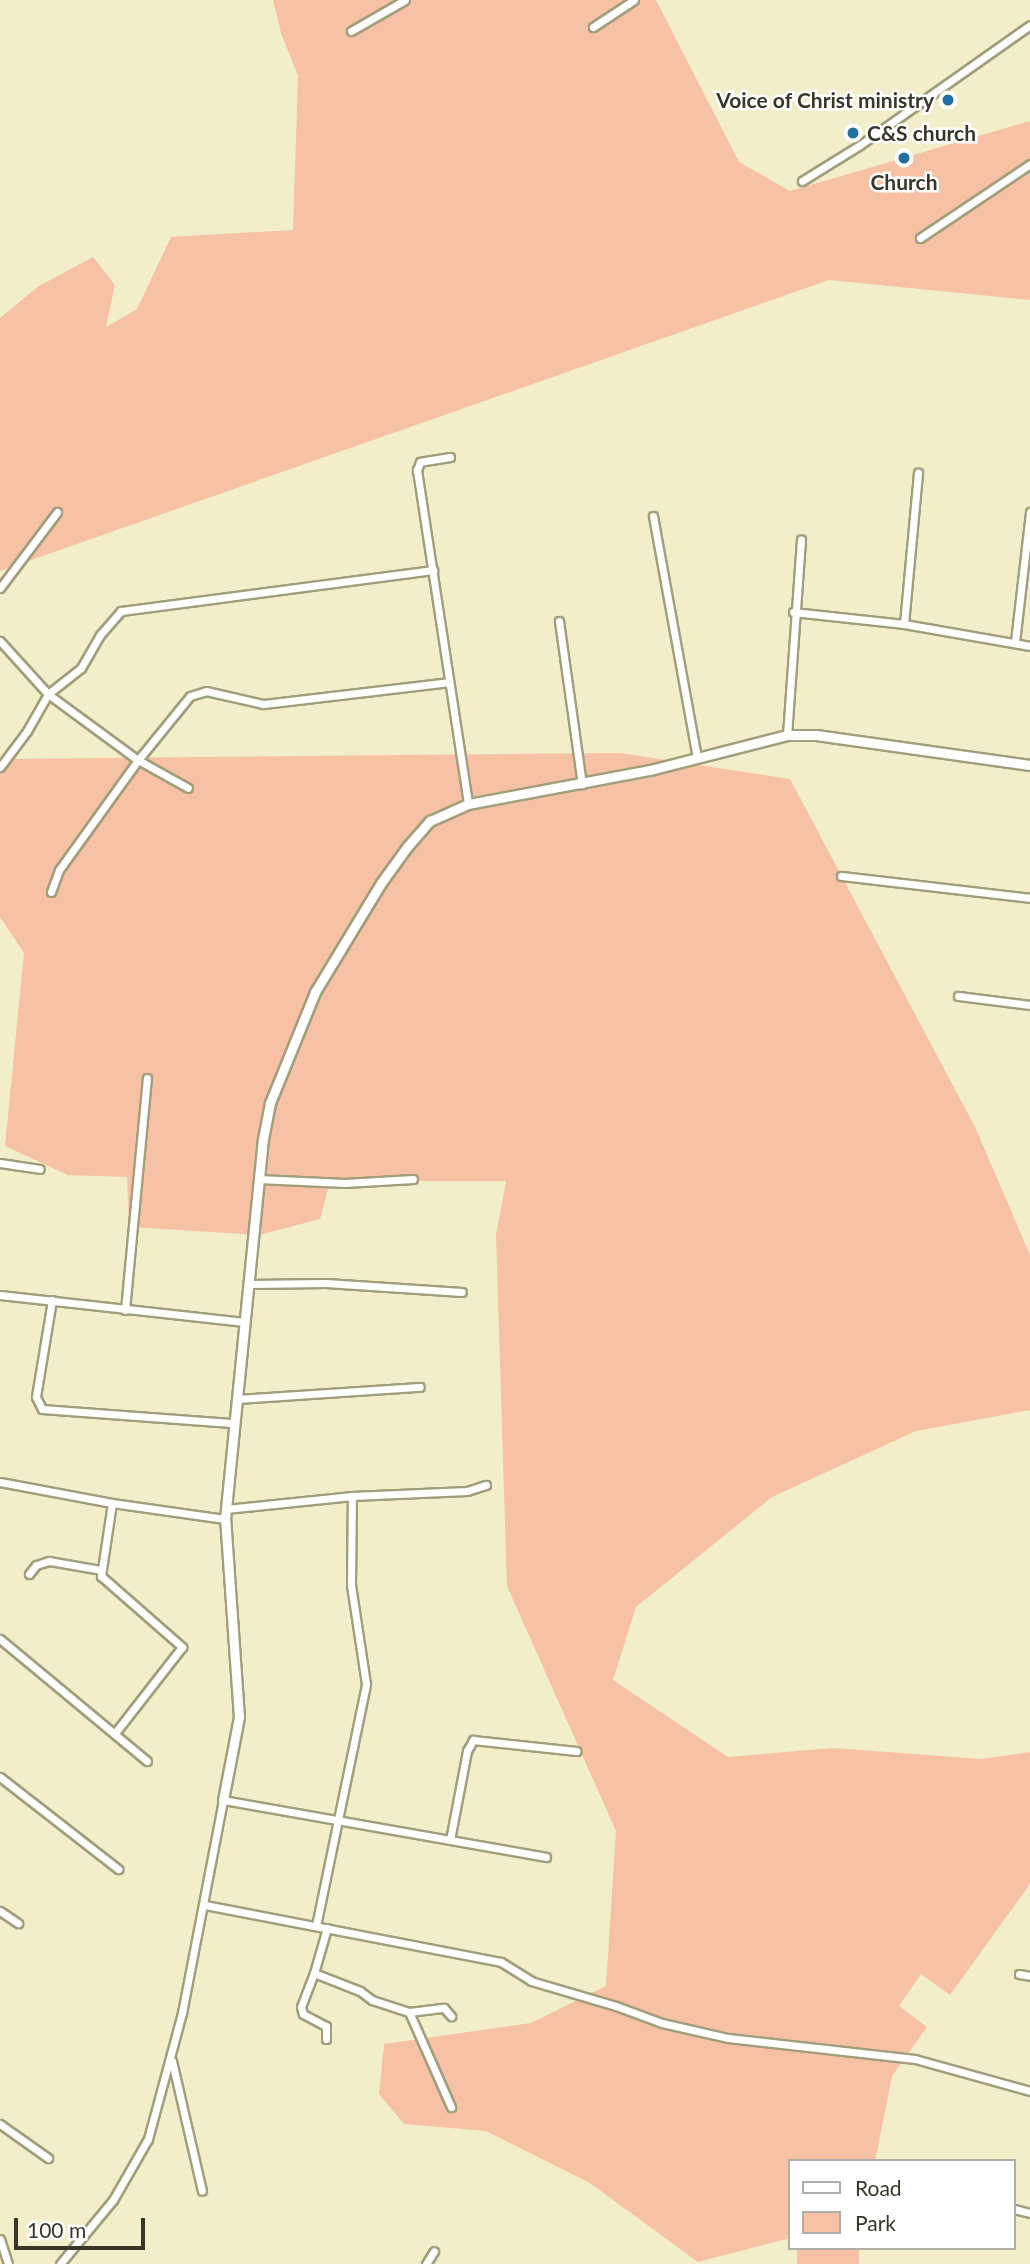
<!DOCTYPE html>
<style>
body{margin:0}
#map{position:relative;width:1030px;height:2264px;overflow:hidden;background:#f1eec9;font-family:Lato,sans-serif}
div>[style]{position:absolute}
.green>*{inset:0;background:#f6c1a5;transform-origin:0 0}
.roads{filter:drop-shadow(2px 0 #a19e7b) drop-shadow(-2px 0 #a19e7b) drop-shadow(0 2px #a19e7b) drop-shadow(0 -2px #a19e7b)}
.minor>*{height:7px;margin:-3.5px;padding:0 3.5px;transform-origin:3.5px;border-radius:3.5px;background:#fff}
.tertiary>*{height:9px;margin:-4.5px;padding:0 4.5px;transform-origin:4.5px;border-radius:4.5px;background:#fff}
.dots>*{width:19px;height:19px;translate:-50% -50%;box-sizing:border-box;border:4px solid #fff;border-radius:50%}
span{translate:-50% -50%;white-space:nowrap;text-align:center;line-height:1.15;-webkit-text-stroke:5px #fff;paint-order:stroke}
.poi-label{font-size:21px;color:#373627;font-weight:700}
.right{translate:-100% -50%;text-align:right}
.left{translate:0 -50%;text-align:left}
.legend{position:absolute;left:788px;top:2159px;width:228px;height:91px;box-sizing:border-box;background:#fff;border:2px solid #afafa9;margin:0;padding:9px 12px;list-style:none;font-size:21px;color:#373627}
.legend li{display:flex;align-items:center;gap:14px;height:35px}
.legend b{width:35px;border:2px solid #afafa9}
.scale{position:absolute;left:14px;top:2218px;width:131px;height:32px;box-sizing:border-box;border:4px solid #373627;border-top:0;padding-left:9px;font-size:21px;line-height:24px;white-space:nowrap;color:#373627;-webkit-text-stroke:5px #fff;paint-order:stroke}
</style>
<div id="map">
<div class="green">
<div style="clip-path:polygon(273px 0,656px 0,739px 162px,790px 191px,1030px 121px,1030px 300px,829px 280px,0 571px,0 318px,39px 286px,93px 257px,115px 285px,106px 327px,137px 309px,171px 237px,293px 230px,298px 76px,281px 33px)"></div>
<div style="clip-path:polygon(620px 753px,790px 779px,975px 1127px,1030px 1255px,1030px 1410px,916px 1431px,772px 1497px,636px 1607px,613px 1680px,728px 1757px,833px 1748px,981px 1759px,1030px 1752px,1030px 1884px,950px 1995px,921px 1974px,899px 2006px,927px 2027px,892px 2076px,875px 2161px,790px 2161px,790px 2238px,698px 2262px,590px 2183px,486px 2131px,404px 2124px,379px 2094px,384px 2044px,531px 2023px,606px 1986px,616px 1831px,507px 1586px,496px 1235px,506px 1181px,330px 1181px,320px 1219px,259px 1235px,129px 1227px,127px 1177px,68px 1175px,5px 1146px,24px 953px,0 917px,0 759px)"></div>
<div style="left:797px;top:2248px;width:62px;height:16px"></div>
</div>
<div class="roads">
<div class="minor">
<div style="left:593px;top:27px;width:49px;rotate:-33.4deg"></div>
<div style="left:351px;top:31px;width:62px;rotate:-29.9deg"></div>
<div style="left:802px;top:181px;width:68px;rotate:-31.8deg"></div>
<div style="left:860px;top:145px;width:208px;rotate:-35.2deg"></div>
<div style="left:920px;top:238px;width:133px;rotate:-33.9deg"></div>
<div style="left:450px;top:457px;width:30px;rotate:171deg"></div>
<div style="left:420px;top:462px;width:9px;rotate:111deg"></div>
<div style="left:417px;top:470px;width:338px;rotate:81.3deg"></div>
<div style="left:653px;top:516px;width:245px;rotate:79.7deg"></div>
<div style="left:0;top:588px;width:95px;rotate:-53.1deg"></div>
<div style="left:793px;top:612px;width:112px;rotate:6.2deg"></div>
<div style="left:904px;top:624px;width:128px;rotate:9.9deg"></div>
<div style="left:559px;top:621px;width:165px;rotate:82deg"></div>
<div style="left:904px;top:624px;width:152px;rotate:-84.7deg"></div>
<div style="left:0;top:641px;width:72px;rotate:47.8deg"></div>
<div style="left:48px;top:694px;width:112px;rotate:36.3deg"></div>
<div style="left:138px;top:760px;width:57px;rotate:29.2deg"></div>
<div style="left:1015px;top:642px;width:131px;rotate:-83.4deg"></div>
<div style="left:787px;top:735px;width:196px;rotate:-85.9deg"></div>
<div style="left:0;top:767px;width:45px;rotate:-53.1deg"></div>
<div style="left:27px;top:731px;width:43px;rotate:-60.4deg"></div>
<div style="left:48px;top:694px;width:42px;rotate:-38.2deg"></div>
<div style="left:81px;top:668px;width:38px;rotate:-60deg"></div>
<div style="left:100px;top:635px;width:32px;rotate:-49deg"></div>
<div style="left:121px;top:611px;width:315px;rotate:-7.5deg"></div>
<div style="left:841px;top:876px;width:190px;rotate:6.6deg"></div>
<div style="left:51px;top:892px;width:23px;rotate:-70deg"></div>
<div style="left:59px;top:870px;width:135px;rotate:-54.3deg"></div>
<div style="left:138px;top:760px;width:82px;rotate:-50.9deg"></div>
<div style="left:190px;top:696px;width:17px;rotate:-17deg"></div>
<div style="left:206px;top:691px;width:58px;rotate:12.8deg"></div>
<div style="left:263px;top:704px;width:187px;rotate:-6.7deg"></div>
<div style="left:958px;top:996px;width:73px;rotate:7.1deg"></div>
<div style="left:0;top:1163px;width:40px;rotate:8.5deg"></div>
<div style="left:258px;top:1179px;width:87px;rotate:2.6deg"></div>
<div style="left:345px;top:1183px;width:68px;rotate:-3.4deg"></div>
<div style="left:249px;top:1284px;width:77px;rotate:-0.7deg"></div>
<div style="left:326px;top:1283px;width:136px;rotate:3.8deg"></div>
<div style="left:0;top:1295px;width:246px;rotate:6.3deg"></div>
<div style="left:52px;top:1300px;width:98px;rotate:99.4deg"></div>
<div style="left:36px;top:1397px;width:13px;rotate:63deg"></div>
<div style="left:42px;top:1409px;width:193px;rotate:4.2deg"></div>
<div style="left:125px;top:1310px;width:233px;rotate:-84.6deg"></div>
<div style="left:237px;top:1399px;width:183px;rotate:-3.8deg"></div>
<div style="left:0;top:1482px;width:114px;rotate:10.6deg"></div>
<div style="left:112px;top:1503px;width:114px;rotate:8.1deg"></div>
<div style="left:112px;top:1503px;width:74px;rotate:98.6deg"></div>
<div style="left:101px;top:1576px;width:108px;rotate:41.2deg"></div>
<div style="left:182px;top:1647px;width:109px;rotate:127.9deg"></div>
<div style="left:226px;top:1509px;width:127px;rotate:-5.9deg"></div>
<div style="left:352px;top:1496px;width:115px;rotate:-2.5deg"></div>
<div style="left:467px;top:1491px;width:20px;rotate:-18deg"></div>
<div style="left:29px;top:1574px;width:11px;rotate:-52deg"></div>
<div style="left:36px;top:1565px;width:14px;rotate:-17deg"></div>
<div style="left:49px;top:1561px;width:53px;rotate:9.8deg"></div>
<div style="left:0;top:1639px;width:191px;rotate:39.7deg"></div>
<div style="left:0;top:1777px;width:150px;rotate:37.9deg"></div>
<div style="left:450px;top:1840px;width:91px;rotate:-79.2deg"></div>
<div style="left:467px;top:1751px;width:13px;rotate:-61deg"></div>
<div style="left:473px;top:1740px;width:104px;rotate:6.1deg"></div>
<div style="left:205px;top:1905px;width:301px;rotate:10.9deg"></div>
<div style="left:501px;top:1962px;width:36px;rotate:32deg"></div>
<div style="left:531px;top:1981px;width:89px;rotate:16.4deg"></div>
<div style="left:616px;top:2006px;width:49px;rotate:20.3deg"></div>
<div style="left:662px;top:2023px;width:68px;rotate:12.8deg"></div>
<div style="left:728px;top:2038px;width:188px;rotate:6.4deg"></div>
<div style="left:915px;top:2059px;width:119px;rotate:15.5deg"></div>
<div style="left:0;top:1911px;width:22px;rotate:34deg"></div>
<div style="left:316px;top:1926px;width:247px;rotate:-78.3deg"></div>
<div style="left:366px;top:1684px;width:100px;rotate:-98.6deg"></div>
<div style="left:351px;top:1585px;width:89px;rotate:-89.4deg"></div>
<div style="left:327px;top:1928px;width:47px;rotate:106.1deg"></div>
<div style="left:314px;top:1973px;width:49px;rotate:21.4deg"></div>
<div style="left:360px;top:1991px;width:15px;rotate:37deg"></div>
<div style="left:372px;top:2000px;width:39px;rotate:18deg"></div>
<div style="left:409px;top:2012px;width:104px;rotate:66.1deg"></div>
<div style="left:314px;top:1973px;width:36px;rotate:111deg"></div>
<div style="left:301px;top:2007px;width:7px;rotate:74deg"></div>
<div style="left:303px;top:2014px;width:26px;rotate:28deg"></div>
<div style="left:326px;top:2026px;width:13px;rotate:90deg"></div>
<div style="left:1019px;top:1974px;width:11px;rotate:10deg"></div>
<div style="left:409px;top:2012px;width:35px;rotate:-7deg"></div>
<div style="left:444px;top:2008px;width:11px;rotate:49deg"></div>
<div style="left:172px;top:2061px;width:133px;rotate:77deg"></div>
<div style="left:0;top:2124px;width:59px;rotate:35.3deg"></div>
<div style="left:1014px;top:2209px;width:16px;rotate:14deg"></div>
<div style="left:0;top:2239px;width:26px;rotate:72deg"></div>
<div style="left:60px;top:2264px;width:83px;rotate:-50.4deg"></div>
<div style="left:113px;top:2200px;width:70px;rotate:-60.2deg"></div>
<div style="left:148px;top:2139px;width:131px;rotate:-74.9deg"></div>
<div style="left:182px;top:2013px;width:217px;rotate:-79.1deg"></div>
<div style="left:223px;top:1800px;width:328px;rotate:10deg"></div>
<div style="left:426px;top:2264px;width:15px;rotate:-58deg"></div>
</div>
<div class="tertiary">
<div style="left:223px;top:1800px;width:85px;rotate:-79.1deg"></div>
<div style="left:239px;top:1717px;width:198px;rotate:-94deg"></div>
<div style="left:225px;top:1519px;width:382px;rotate:-84.3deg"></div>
<div style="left:263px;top:1139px;width:37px;rotate:-79deg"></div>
<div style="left:270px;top:1103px;width:120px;rotate:-67.9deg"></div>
<div style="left:315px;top:992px;width:127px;rotate:-58.8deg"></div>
<div style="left:381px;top:883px;width:44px;rotate:-54.2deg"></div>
<div style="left:407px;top:847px;width:35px;rotate:-49deg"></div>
<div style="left:430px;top:821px;width:42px;rotate:-24.1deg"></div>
<div style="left:468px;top:804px;width:185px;rotate:-10.6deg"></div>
<div style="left:650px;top:770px;width:141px;rotate:-14.3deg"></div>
<div style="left:787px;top:735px;width:29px"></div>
<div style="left:816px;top:735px;width:216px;rotate:8deg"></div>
</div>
</div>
<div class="dots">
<div style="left:948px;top:100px;background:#2270a2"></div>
<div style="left:853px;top:133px;background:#2270a2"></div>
<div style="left:904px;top:158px;background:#2270a2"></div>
</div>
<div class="poi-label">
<span class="right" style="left:934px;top:100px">Voice of Christ ministry</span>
<span class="left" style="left:867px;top:133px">C&amp;S church</span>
<span style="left:904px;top:182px">Church</span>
</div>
<ul class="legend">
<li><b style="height:9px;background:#fff"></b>Road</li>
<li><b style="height:19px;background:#f6c1a5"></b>Park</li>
</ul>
<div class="scale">100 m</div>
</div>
